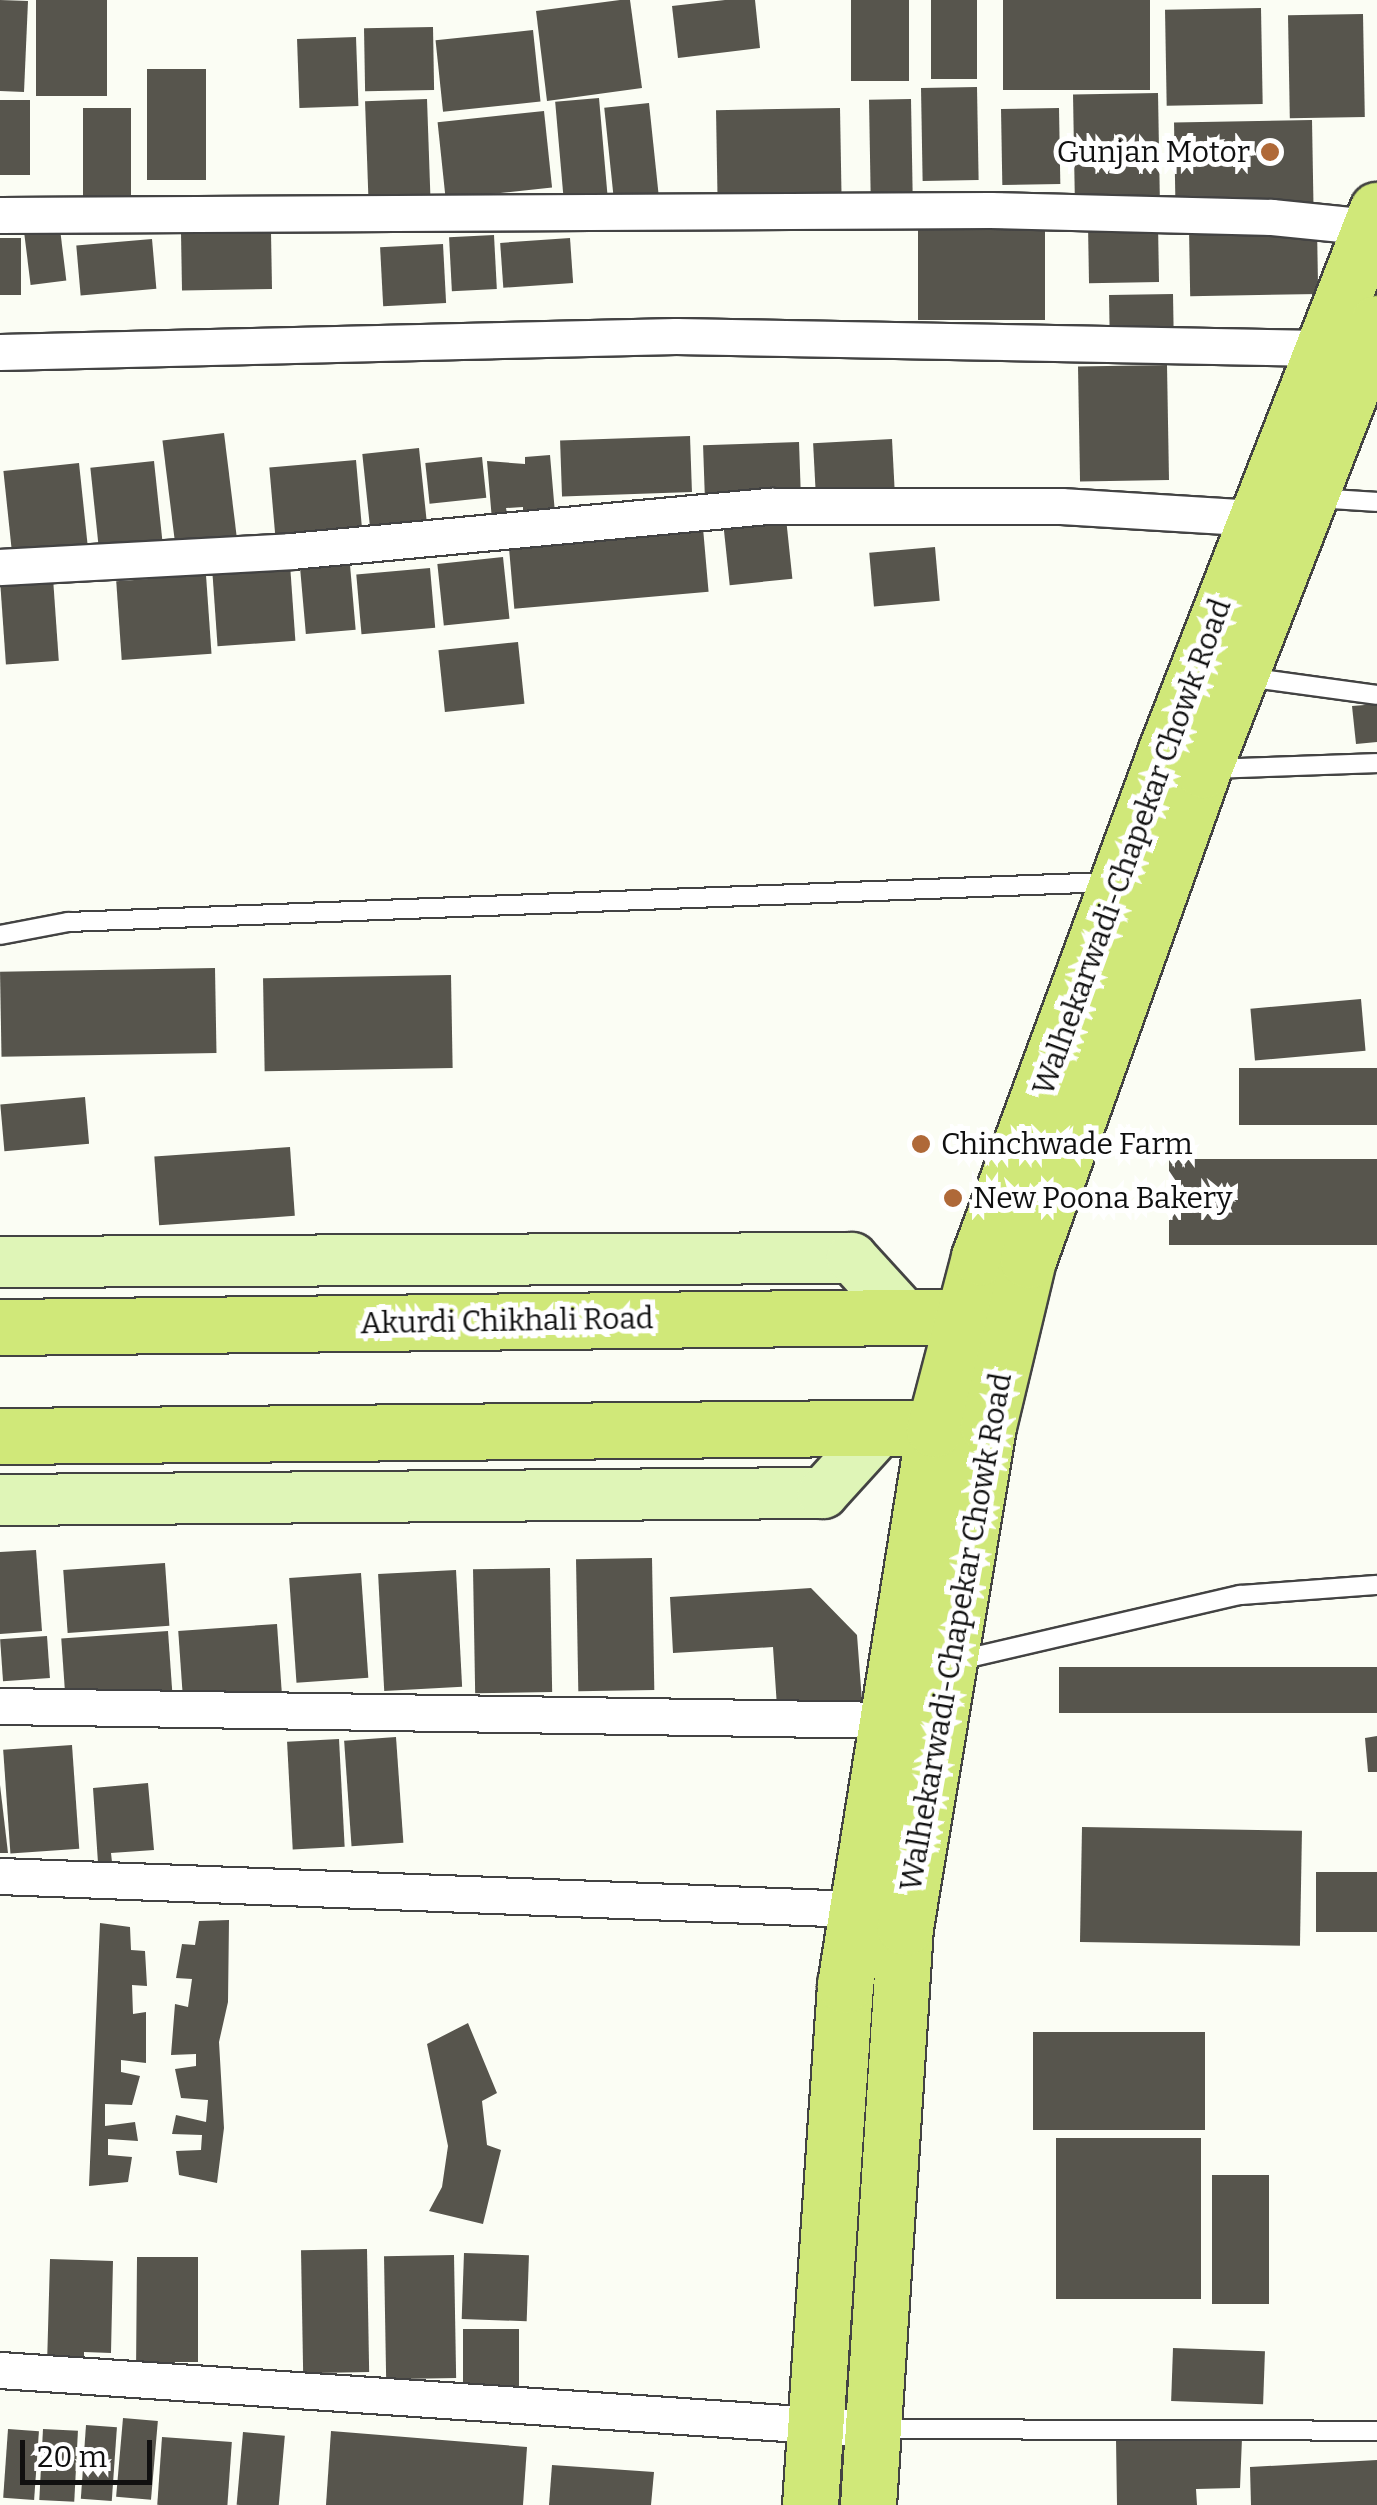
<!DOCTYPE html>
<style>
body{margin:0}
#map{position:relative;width:1377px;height:2505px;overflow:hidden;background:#fbfdf4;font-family:Bitter,serif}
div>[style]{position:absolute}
.building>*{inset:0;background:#57554d;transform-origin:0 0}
.roads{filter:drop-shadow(2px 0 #434343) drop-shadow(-2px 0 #434343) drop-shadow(0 2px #434343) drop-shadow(0 -2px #434343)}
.lane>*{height:18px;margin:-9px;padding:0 9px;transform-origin:9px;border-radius:9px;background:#fff}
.street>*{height:35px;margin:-17.5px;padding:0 17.5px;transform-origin:17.5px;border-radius:17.5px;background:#fff}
.secondary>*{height:50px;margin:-25px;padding:0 25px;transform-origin:25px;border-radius:25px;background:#dff5b7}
.primary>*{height:55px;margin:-27.5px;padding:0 27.5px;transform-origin:27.5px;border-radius:27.5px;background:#d0e879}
.dots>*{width:28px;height:28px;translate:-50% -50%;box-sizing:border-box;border:5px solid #fff;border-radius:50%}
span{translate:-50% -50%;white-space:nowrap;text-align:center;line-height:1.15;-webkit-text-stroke:10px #fff;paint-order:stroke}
.poi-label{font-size:30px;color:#101010}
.right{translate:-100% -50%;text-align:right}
.left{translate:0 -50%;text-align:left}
.street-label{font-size:30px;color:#101010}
.scale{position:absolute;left:20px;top:2440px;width:132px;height:45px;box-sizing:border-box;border:5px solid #101010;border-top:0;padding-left:12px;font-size:30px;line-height:35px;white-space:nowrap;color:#101010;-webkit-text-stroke:8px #fff;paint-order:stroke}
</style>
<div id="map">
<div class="building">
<div style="clip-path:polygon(0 0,28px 1px,24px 92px,0 91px)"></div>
<div style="left:36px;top:0;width:71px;height:96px"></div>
<div style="clip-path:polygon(620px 0,630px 0,642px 88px,547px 101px,536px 11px)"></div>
<div style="clip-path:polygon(725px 0,755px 0,760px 48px,678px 58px,672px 6px)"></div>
<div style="left:851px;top:0;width:58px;height:81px"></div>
<div style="left:931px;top:0;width:46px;height:79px"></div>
<div style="left:1003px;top:0;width:147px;height:90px"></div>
<div style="left:1261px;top:8px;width:96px;height:96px;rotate:89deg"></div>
<div style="left:1363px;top:14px;width:103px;height:75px;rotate:89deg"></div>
<div style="left:433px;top:27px;width:63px;height:69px;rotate:89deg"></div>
<div style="left:533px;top:30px;width:72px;height:98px;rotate:84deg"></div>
<div style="left:356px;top:37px;width:69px;height:59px;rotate:88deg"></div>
<div style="left:147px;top:69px;width:59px;height:111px"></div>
<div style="left:977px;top:87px;width:93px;height:56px;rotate:89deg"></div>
<div style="left:1158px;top:93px;width:113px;height:85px;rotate:89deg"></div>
<div style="left:599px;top:98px;width:110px;height:44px;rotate:85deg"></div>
<div style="left:427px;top:99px;width:104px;height:62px;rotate:88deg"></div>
<div style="left:911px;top:99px;width:110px;height:42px;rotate:89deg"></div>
<div style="left:0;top:100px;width:30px;height:75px"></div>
<div style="left:649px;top:103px;width:91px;height:45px;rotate:84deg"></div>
<div style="left:83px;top:108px;width:48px;height:98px"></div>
<div style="left:840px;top:108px;width:97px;height:124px;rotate:89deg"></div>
<div style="left:1059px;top:108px;width:76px;height:58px;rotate:89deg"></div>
<div style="left:544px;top:111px;width:77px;height:107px;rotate:84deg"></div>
<div style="left:1312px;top:120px;width:83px;height:138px;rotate:89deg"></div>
<div style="left:1158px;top:224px;width:58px;height:70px;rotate:89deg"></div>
<div style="left:1045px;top:225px;width:95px;height:127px;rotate:90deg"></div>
<div style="left:1317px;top:227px;width:67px;height:128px;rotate:89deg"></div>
<div style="left:60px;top:229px;width:52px;height:36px;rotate:83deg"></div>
<div style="left:271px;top:232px;width:57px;height:90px;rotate:89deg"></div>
<div style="left:494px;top:235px;width:54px;height:45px;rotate:87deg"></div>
<div style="left:0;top:238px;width:21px;height:57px"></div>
<div style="left:570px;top:238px;width:45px;height:70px;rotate:86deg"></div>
<div style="left:152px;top:239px;width:50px;height:76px;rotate:85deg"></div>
<div style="left:443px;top:244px;width:59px;height:63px;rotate:87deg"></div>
<div style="left:1173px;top:294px;width:41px;height:64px;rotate:89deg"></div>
<div style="left:1167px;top:365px;width:115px;height:89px;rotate:89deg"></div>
<div style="left:224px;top:433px;width:114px;height:62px;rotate:83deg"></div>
<div style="left:690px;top:436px;width:56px;height:130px;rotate:88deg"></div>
<div style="left:892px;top:439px;width:57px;height:79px;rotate:87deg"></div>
<div style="left:799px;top:442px;width:53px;height:96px;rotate:88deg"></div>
<div style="left:419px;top:448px;width:78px;height:57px;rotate:84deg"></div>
<div style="clip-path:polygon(550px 455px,555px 513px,523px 517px,523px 507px,506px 508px,508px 519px,492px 520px,487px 461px,525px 464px,525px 457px)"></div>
<div style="left:482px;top:457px;width:41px;height:57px;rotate:84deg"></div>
<div style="left:356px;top:460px;width:76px;height:87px;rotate:85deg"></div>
<div style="left:154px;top:461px;width:82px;height:64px;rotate:84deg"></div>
<div style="left:79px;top:463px;width:82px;height:76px;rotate:84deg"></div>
<div style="left:786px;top:518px;width:61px;height:63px;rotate:84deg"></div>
<div style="left:703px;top:528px;width:64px;height:195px;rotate:85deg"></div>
<div style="left:935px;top:547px;width:54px;height:66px;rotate:85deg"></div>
<div style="left:503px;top:557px;width:62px;height:66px;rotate:84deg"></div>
<div style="left:290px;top:564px;width:77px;height:78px;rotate:86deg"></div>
<div style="left:350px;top:565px;width:65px;height:50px;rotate:85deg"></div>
<div style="left:430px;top:568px;width:60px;height:74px;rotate:85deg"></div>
<div style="left:206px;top:575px;width:79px;height:90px;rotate:86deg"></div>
<div style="left:53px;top:578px;width:83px;height:53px;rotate:86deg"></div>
<div style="left:518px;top:642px;width:62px;height:80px;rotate:84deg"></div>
<div style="clip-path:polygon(1377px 704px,1377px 742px,1356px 744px,1352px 706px)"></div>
<div style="left:215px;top:968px;width:85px;height:215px;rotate:89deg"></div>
<div style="left:451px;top:975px;width:93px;height:188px;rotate:89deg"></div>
<div style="left:1361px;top:999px;width:52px;height:111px;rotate:85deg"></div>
<div style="left:1377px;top:1068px;width:57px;height:138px;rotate:90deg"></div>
<div style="left:85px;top:1097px;width:47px;height:85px;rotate:85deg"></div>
<div style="left:290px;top:1147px;width:69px;height:136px;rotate:86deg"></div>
<div style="left:1377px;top:1159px;width:86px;height:208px;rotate:90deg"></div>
<div style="clip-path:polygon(36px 1550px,42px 1631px,0 1634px,0 1552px)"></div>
<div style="left:652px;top:1558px;width:132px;height:76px;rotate:89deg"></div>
<div style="left:165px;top:1563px;width:63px;height:102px;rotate:86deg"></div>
<div style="left:550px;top:1568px;width:124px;height:77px;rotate:89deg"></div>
<div style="left:456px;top:1570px;width:117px;height:78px;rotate:87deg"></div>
<div style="left:361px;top:1573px;width:105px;height:72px;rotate:86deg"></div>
<div style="clip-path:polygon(811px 1588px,857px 1635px,862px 1701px,777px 1707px,773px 1647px,673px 1653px,670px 1597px)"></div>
<div style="left:277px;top:1624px;width:70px;height:99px;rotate:86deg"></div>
<div style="left:168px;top:1631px;width:61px;height:107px;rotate:86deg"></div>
<div style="left:47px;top:1636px;width:42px;height:47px;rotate:86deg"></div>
<div style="left:1377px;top:1667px;width:46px;height:318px;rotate:90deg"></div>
<div style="clip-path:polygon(1377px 1736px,1377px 1772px,1368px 1772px,1365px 1738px)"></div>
<div style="left:396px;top:1737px;width:106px;height:52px;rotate:86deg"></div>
<div style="left:339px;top:1739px;width:108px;height:52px;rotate:87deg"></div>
<div style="left:72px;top:1745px;width:104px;height:69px;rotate:86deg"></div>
<div style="clip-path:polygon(148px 1783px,154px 1850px,111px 1853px,112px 1862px,98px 1863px,93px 1788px)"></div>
<div style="clip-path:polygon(0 1785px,8px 1853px,0 1853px)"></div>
<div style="left:1082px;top:1827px;width:220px;height:115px;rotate:1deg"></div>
<div style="left:1377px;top:1872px;width:60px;height:61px;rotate:90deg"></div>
<div style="clip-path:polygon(229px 1920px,228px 2002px,219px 2042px,224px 2128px,217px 2183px,179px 2175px,176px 2151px,201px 2150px,202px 2135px,172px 2134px,176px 2115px,206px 2122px,208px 2100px,181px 2098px,175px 2069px,196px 2066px,196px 2054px,171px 2055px,175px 2004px,188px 2007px,192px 1979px,176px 1978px,182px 1944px,195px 1945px,199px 1921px)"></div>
<div style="clip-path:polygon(100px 1923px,130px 1927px,131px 1950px,145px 1951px,147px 1986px,132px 1985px,133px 2014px,146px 2012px,146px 2063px,121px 2060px,121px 2072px,140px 2076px,132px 2105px,105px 2104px,105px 2126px,135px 2122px,138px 2141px,108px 2139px,108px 2155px,132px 2157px,128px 2182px,89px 2186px)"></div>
<div style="clip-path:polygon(468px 2023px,497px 2093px,482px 2101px,487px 2145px,501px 2150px,483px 2224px,429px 2211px,442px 2187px,448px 2146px,427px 2044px)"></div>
<div style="left:1033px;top:2032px;width:172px;height:98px"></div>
<div style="left:1201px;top:2138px;width:161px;height:145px;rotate:90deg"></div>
<div style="left:1269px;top:2175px;width:129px;height:57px;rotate:90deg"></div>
<div style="left:367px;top:2249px;width:123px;height:66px;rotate:89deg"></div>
<div style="left:464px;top:2253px;width:65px;height:66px;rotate:2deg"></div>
<div style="left:454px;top:2255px;width:123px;height:70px;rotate:89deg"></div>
<div style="clip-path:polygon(137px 2257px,198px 2257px,198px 2362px,175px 2362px,175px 2373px,136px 2373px)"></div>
<div style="clip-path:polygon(50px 2259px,113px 2261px,111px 2353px,84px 2352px,84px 2366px,47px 2365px)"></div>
<div style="left:463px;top:2329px;width:56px;height:58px"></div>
<div style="left:1173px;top:2348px;width:92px;height:53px;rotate:2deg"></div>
<div style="left:123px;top:2418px;width:35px;height:79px;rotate:5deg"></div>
<div style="left:86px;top:2425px;width:31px;height:74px;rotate:4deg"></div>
<div style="left:8px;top:2429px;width:31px;height:69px;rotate:4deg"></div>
<div style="left:43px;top:2429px;width:35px;height:71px;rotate:3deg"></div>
<div style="clip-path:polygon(331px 2431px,527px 2447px,523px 2505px,326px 2505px)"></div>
<div style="left:243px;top:2432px;width:42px;height:73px;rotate:5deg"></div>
<div style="left:162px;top:2437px;width:70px;height:68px;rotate:4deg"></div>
<div style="clip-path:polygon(1242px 2438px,1240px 2488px,1196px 2489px,1197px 2505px,1117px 2505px,1116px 2439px)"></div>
<div style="clip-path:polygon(1377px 2460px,1377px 2505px,1251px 2505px,1250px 2467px)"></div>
<div style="clip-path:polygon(552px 2465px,654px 2472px,651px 2505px,549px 2505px)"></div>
</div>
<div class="roads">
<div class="lane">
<div style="left:1317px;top:498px;width:60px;rotate:3.8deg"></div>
<div style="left:1246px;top:677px;width:132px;rotate:7.8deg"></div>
<div style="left:1213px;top:769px;width:164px;rotate:-2.1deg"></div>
<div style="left:0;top:935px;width:69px;rotate:-10.8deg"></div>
<div style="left:68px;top:922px;width:1041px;rotate:-2.2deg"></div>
<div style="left:956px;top:1661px;width:292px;rotate:-13.1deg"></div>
<div style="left:1240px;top:1595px;width:137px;rotate:-4.2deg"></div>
<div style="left:879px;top:2429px;width:498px;rotate:0.2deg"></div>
</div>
<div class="street">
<div style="left:0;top:215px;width:990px;rotate:-0.29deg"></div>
<div style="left:990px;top:210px;width:282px;rotate:1.4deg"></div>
<div style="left:1272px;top:217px;width:100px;rotate:5.8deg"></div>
<div style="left:0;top:352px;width:676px;rotate:-1.36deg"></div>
<div style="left:676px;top:336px;width:644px;rotate:1.07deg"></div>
<div style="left:0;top:567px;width:291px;rotate:-3.1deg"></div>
<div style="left:291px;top:551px;width:481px;rotate:-5.4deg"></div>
<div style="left:770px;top:506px;width:291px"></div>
<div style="left:1061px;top:506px;width:194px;rotate:3.5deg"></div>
<div style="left:0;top:1706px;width:887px;rotate:0.9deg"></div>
<div style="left:0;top:1876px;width:857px;rotate:2.21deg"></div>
<div style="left:0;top:2370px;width:876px;rotate:3.86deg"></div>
</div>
<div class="secondary">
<div style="left:0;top:1262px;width:852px;rotate:-0.27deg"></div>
<div style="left:852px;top:1258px;width:77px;rotate:47.6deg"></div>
<div style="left:0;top:1500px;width:823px;rotate:-0.49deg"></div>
<div style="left:823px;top:1493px;width:86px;rotate:-47.8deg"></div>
</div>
<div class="primary">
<div style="left:0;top:1327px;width:997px;rotate:-0.63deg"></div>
<div style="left:0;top:1436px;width:970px;rotate:-0.53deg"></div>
<div style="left:810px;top:2505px;width:521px;rotate:-86.15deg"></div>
<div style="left:845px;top:1985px;width:563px;rotate:-80.91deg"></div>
<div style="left:934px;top:1429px;width:178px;rotate:-75.3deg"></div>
<div style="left:979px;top:1257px;width:540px;rotate:-69.75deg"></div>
<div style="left:1166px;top:750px;width:580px;rotate:-68.66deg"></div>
<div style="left:868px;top:2505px;width:579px;rotate:-86.34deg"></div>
<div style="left:905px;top:1927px;width:508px;rotate:-80.59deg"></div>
<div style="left:988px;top:1426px;width:171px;rotate:-76.5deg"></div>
<div style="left:1028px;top:1260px;width:520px;rotate:-70.35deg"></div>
<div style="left:1203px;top:770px;width:480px;rotate:-68.7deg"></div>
</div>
</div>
<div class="dots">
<div style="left:1270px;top:152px;background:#af6938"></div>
<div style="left:921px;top:1144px;background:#af6938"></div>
<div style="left:953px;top:1198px;background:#af6938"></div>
</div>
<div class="poi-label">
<span class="right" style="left:1250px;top:152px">Gunjan Motor</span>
<span class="left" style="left:941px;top:1144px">Chinchwade Farm</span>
<span class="left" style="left:973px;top:1198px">New Poona Bakery</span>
</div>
<div class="street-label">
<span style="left:1132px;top:847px;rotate:-70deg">Walhekarwadi-Chapekar Chowk Road</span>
<span style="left:507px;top:1321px;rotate:-1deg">Akurdi Chikhali Road</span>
<span style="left:956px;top:1632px;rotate:-80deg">Walhekarwadi-Chapekar Chowk Road</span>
</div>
<div class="scale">20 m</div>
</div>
